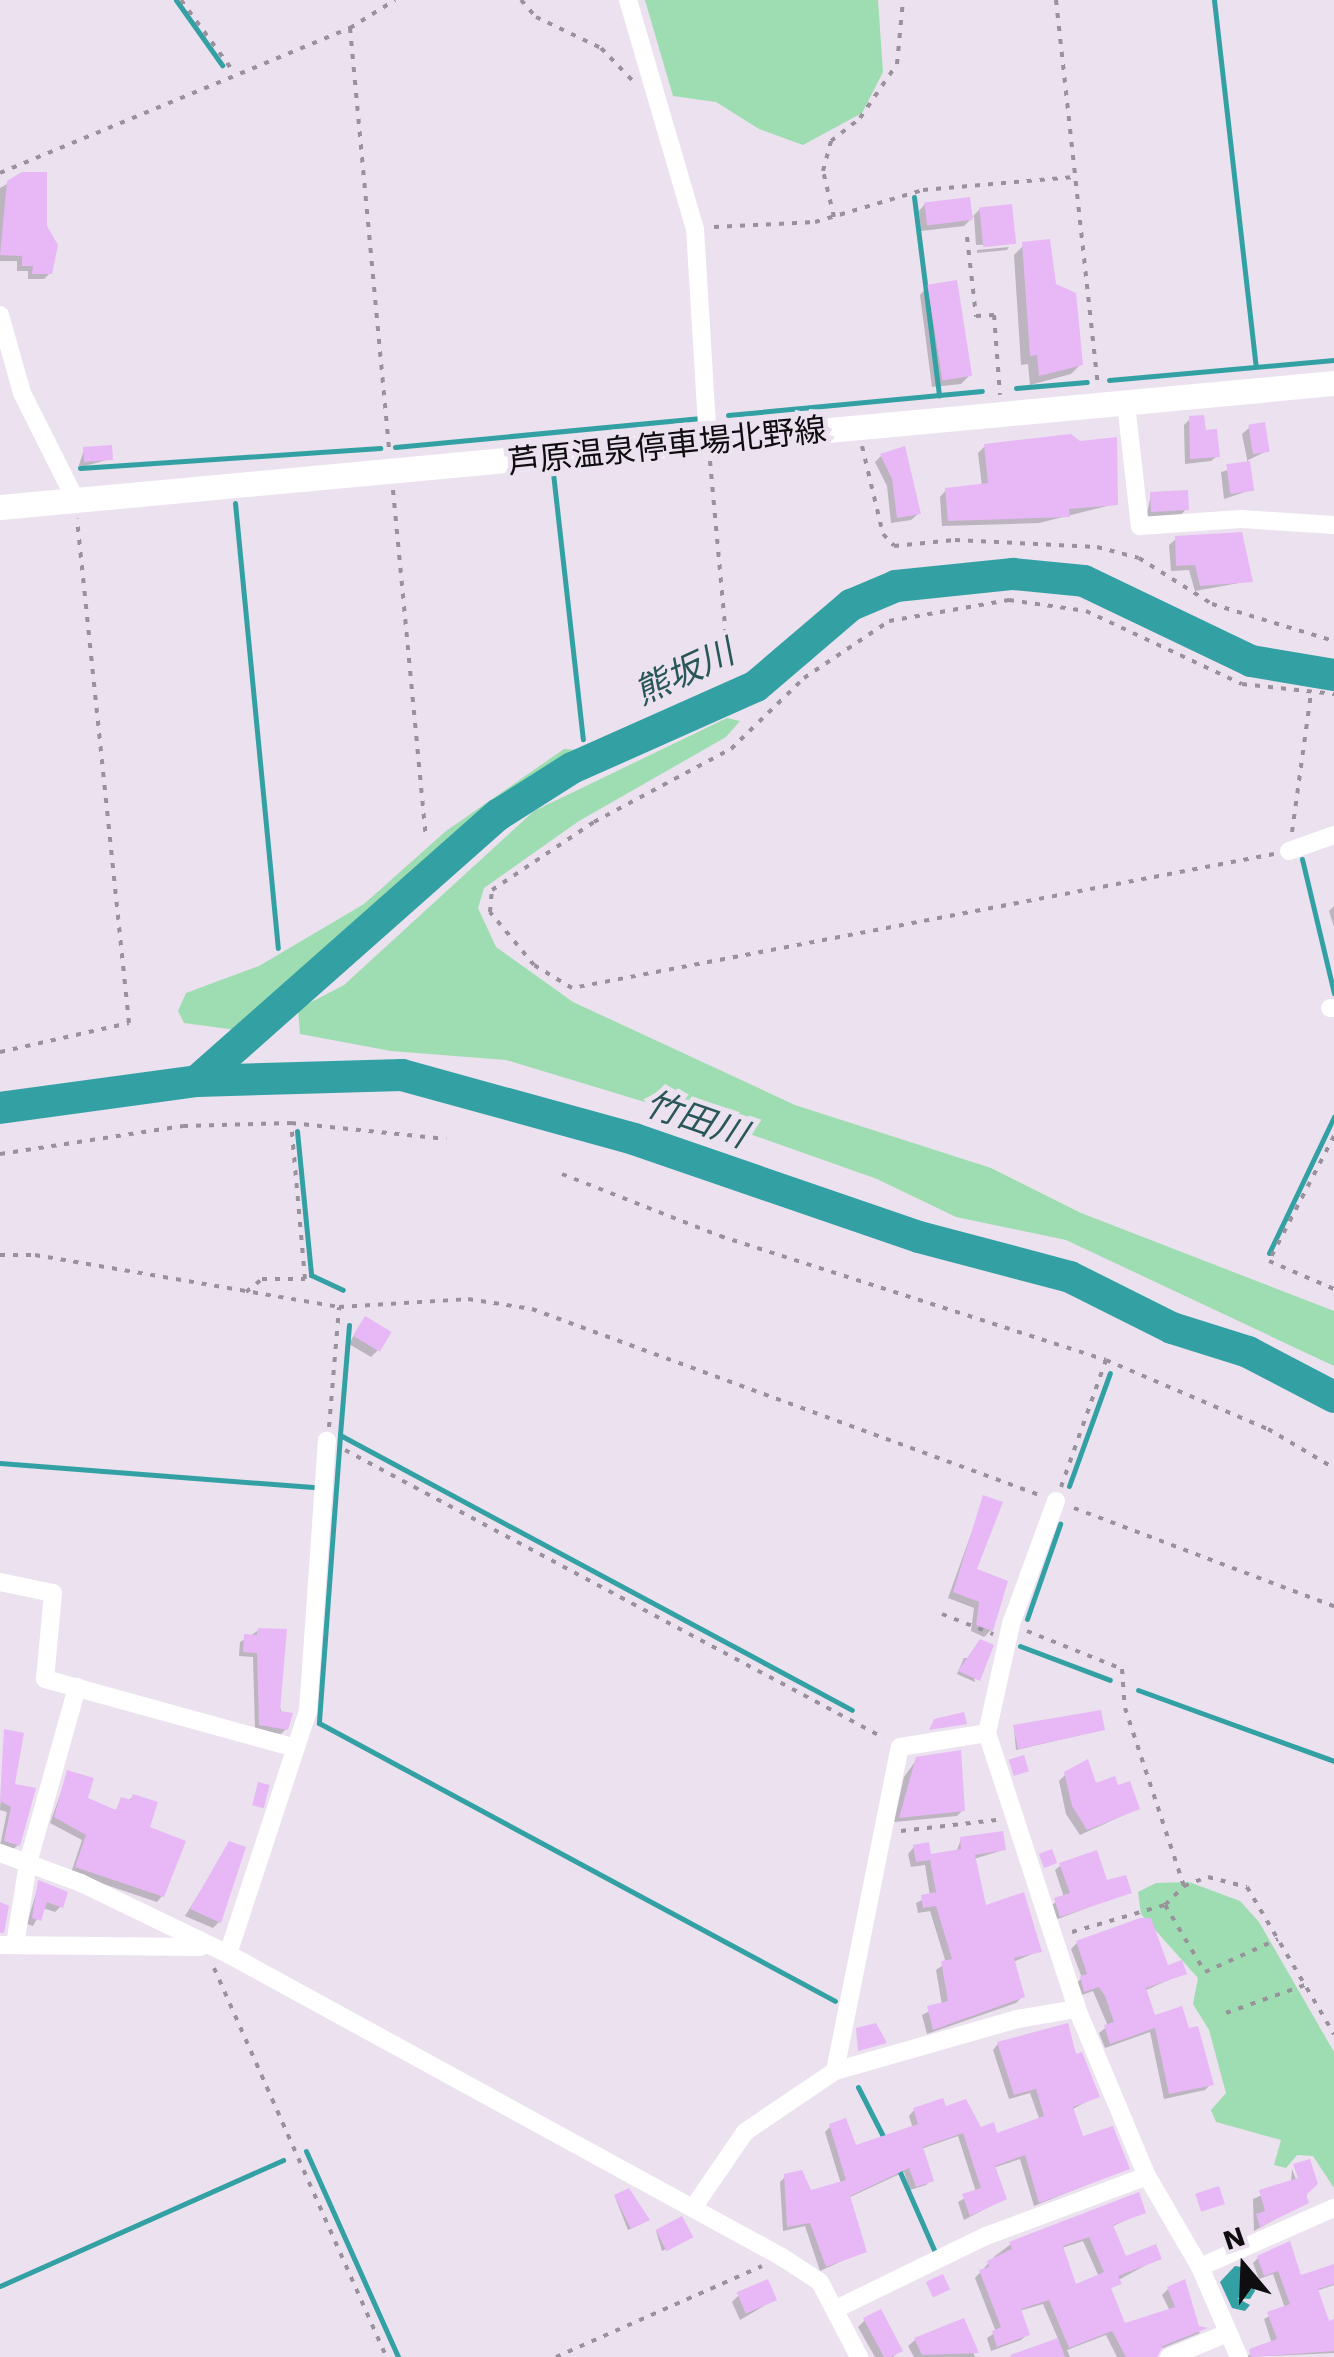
<!DOCTYPE html>
<meta charset="utf-8">
<style>
body{margin:0}
#map{position:relative;width:1334px;height:2357px;overflow:hidden;background:#ebe1ef;font-family:"Work Sans","Noto Sans JP",sans-serif}
div>[style]{position:absolute}
.green>*{inset:0;background:#9eddb1}
.water>*{inset:0;background:#33a1a4}
.shadow>*{inset:0;background:#0003}
.stream>*{height:5px;margin:-2.5px;padding:0 2.5px;transform-origin:2.5px;border-radius:2.5px;background:#33a1a4}
.river>*{height:32px;margin:-16px;padding:0 16px;transform-origin:16px;border-radius:16px;background:#33a1a4}
.building>*{inset:0;background:#e7b8f5;transform-origin:0 0}
.path>*{height:4px;margin-top:-2px;transform-origin:0;background:repeating-linear-gradient(90deg,#99919c 0 5px,transparent 0 13px)}
.street>*{height:18px;margin:-9px;padding:0 9px;transform-origin:9px;border-radius:9px;background:#fff}
.secondary>*{height:25px;margin:-12.5px;padding:0 12.5px;transform-origin:12.5px;border-radius:12.5px;background:#fff}
span{translate:-50% -50%;white-space:nowrap;text-align:center;line-height:1.15;-webkit-text-stroke:10px #ebe1ef;paint-order:stroke}
.street-label{font-size:32px;color:#100d11}
.water-label{font-size:35px;color:#295759;font-style:italic}
.north{position:absolute;left:1194px;top:2217px;width:100px;height:100px;-webkit-text-stroke:8px #ebe1ef;paint-order:stroke;rotate:341deg;font-size:28px;font-weight:700;line-height:40px;text-align:center;color:#100d11}
.north::after{content:'';display:block;margin:auto;width:35px;height:45px;background:#100d11;clip-path:polygon(50% 0,100% 100%,50% 72%,0 100%)}
</style>
<div id="map">
<div class="green">
<div style="clip-path:polygon(645px 0,878px 0,883px 72px,862px 113px,803px 145px,759px 129px,716px 102px,673px 96px)"></div>
<div style="clip-path:polygon(727px 718px,740px 721px,726px 737px,579px 821px,484px 888px,478px 908px,496px 947px,573px 1002px,795px 1105px,991px 1168px,1081px 1213px,1334px 1311px,1334px 1366px,1066px 1240px,956px 1217px,877px 1179px,744px 1132px,506px 1060px,391px 1051px,300px 1034px,298px 1009px,344px 985px,534px 811px)"></div>
<div style="clip-path:polygon(564px 749px,580px 750px,563px 769px,462px 836px,252px 1019px,236px 1030px,184px 1023px,178px 1011px,186px 993px,259px 966px,364px 904px,446px 831px)"></div>
<div style="clip-path:polygon(1189px 1882px,1240px 1901px,1259px 1922px,1334px 2052px,1334px 2188px,1313px 2156px,1297px 2155px,1286px 2168px,1274px 2165px,1281px 2140px,1216px 2122px,1211px 2110px,1226px 2093px,1209px 2030px,1193px 2004px,1198px 1978px,1141px 1914px,1138px 1892px,1156px 1883px)"></div>
</div>
<div class="water">
<div style="clip-path:polygon(1235px 2266px,1247px 2268px,1255px 2291px,1250px 2299px,1237px 2298px,1250px 2305px,1245px 2311px,1232px 2308px,1220px 2282px)"></div>
</div>
<div class="shadow">
<div style="clip-path:polygon(23px 175px,45px 227px,50px 273px,44px 279px,28px 279px,28px 271px,17px 271px,17px 261px,0 261px,0 188px)"></div>
<div style="clip-path:polygon(925px 204px,970px 219px,980px 209px,1013px 243px,976px 245px,974px 216px,964px 226px,921px 231px,919px 211px)"></div>
<div style="clip-path:polygon(1024px 245px,1054px 286px,1081px 364px,1071px 374px,1030px 385px,1028px 364px,1021px 365px,1014px 255px)"></div>
<div style="clip-path:polygon(1009px 247px,1007px 250px,977px 253px,977px 250px)"></div>
<div style="clip-path:polygon(928px 286px,970px 375px,961px 384px,932px 387px,920px 295px)"></div>
<div style="clip-path:polygon(1190px 419px,1217px 456px,1211px 461px,1185px 464px,1184px 425px)"></div>
<div style="clip-path:polygon(1249px 428px,1267px 451px,1248px 460px,1251px 490px,1224px 499px,1221px 472px,1248px 464px,1242px 434px)"></div>
<div style="clip-path:polygon(985px 446px,1115px 504px,1039px 523px,942px 526px,940px 497px,946px 490px,982px 486px,978px 453px)"></div>
<div style="clip-path:polygon(84px 450px,110px 459px,78px 468px)"></div>
<div style="clip-path:polygon(881px 456px,918px 514px,911px 520px,891px 523px,887px 486px,875px 462px)"></div>
<div style="clip-path:polygon(1151px 495px,1186px 509px,1180px 516px,1146px 518px)"></div>
<div style="clip-path:polygon(1176px 539px,1250px 581px,1195px 591px,1189px 570px,1171px 571px,1169px 545px)"></div>
<div style="clip-path:polygon(1334px 906px,1334px 927px,1329px 911px)"></div>
<div style="clip-path:polygon(359px 1326px,378px 1350px,371px 1357px,349px 1344px)"></div>
<div style="clip-path:polygon(984px 1498px,974px 1570px,991px 1630px,984px 1637px,971px 1631px,974px 1608px,948px 1598px)"></div>
<div style="clip-path:polygon(259px 1630px,286px 1729px,281px 1734px,255px 1730px,253px 1657px,239px 1656px,240px 1642px)"></div>
<div style="clip-path:polygon(964px 1658px,971px 1658px,975px 1682px,957px 1674px)"></div>
<div style="clip-path:polygon(1014px 1728px,1102px 1730px,1016px 1750px)"></div>
<div style="clip-path:polygon(5px 1732px,18px 1845px,12px 1850px,0 1846px,7px 1812px,0 1810px)"></div>
<div style="clip-path:polygon(917px 1759px,963px 1810px,957px 1816px,894px 1822px,904px 1777px)"></div>
<div style="clip-path:polygon(68px 1773px,85px 1799px,114px 1811px,133px 1797px,162px 1896px,157px 1902px,71px 1873px,82px 1840px,50px 1823px)"></div>
<div style="clip-path:polygon(1066px 1774px,1116px 1788px,1137px 1809px,1080px 1835px,1066px 1814px,1059px 1781px)"></div>
<div style="clip-path:polygon(961px 1839px,1003px 1850px,974px 1859px,984px 1908px,1039px 1951px,1013px 1962px,1022px 1997px,1016px 2003px,927px 2034px,922px 2015px,942px 2005px,936px 1970px,946px 1963px,930px 1911px,918px 1913px,916px 1903px,930px 1896px,925px 1865px,911px 1867px,908px 1854px,914px 1847px,929px 1857px,956px 1853px)"></div>
<div style="clip-path:polygon(230px 1844px,219px 1922px,213px 1928px,185px 1916px)"></div>
<div style="clip-path:polygon(1061px 1865px,1106px 1884px,1129px 1892px,1055px 1920px,1050px 1906px,1064px 1897px,1055px 1870px)"></div>
<div style="clip-path:polygon(39px 1883px,61px 1906px,55px 1912px,43px 1908px,33px 1926px,27px 1924px)"></div>
<div style="clip-path:polygon(1077px 1943px,1184px 1973px,1144px 1991px,1153px 2018px,1211px 2084px,1205px 2090px,1164px 2099px,1150px 2032px,1105px 2048px,1099px 2033px,1108px 2026px,1093px 1991px,1079px 1996px,1075px 1984px,1082px 1978px,1071px 1949px)"></div>
<div style="clip-path:polygon(998px 2044px,1074px 2058px,1097px 2096px,1071px 2110px,1081px 2139px,1128px 2168px,1034px 2206px,1020px 2159px,993px 2168px,1004px 2199px,964px 2220px,958px 2202px,976px 2192px,958px 2136px,921px 2149px,931px 2180px,926px 2185px,910px 2190px,904px 2172px,848px 2198px,864px 2251px,820px 2271px,805px 2226px,783px 2231px,780px 2182px,786px 2176px,810px 2192px,841px 2184px,825px 2132px,831px 2126px,855px 2148px,913px 2129px,909px 2116px,914px 2110px,945px 2110px,996px 2136px,1040px 2121px,1030px 2093px,1009px 2099px,993px 2050px)"></div>
<div style="clip-path:polygon(1309px 2162px,1306px 2202px,1254px 2231px,1253px 2199px,1291px 2182px,1292px 2169px,1300px 2190px)"></div>
<div style="clip-path:polygon(615px 2197px,645px 2222px,628px 2230px)"></div>
<div style="clip-path:polygon(evenodd,1143px 2212px,1111px 2227px,1124px 2259px,1159px 2258px,1098px 2291px,1123px 2326px,1170px 2311px,1162px 2295px,1168px 2289px,1200px 2333px,1141px 2357px,1117px 2357px,1106px 2335px,1067px 2350px,1070px 2357px,1029px 2357px,1059px 2341px,1043px 2304px,1019px 2311px,1027px 2335px,1021px 2340px,991px 2351px,987px 2338px,996px 2332px,975px 2278px,995px 2256px,1011px 2244px,1143px 2212px,1083px 2241px,1099px 2277px,1075px 2287px,1062px 2248px,1083px 2241px)"></div>
<div style="clip-path:polygon(656px 2231px,687px 2239px,662px 2251px)"></div>
<div style="clip-path:polygon(1258px 2258px,1300px 2278px,1334px 2267px,1334px 2285px,1316px 2291px,1328px 2325px,1334px 2322px,1334px 2353px,1245px 2357px,1272px 2344px,1264px 2319px,1285px 2308px,1273px 2274px,1259px 2279px,1253px 2263px)"></div>
<div style="clip-path:polygon(738px 2296px,774px 2300px,740px 2320px,732px 2302px)"></div>
<div style="clip-path:polygon(865px 2320px,900px 2350px,893px 2357px,875px 2357px,858px 2327px)"></div>
<div style="clip-path:polygon(962px 2322px,975px 2357px,914px 2357px,908px 2346px,915px 2340px)"></div>
</div>
<div class="stream">
<div style="left:176px;top:0;width:80px;rotate:54.7deg"></div>
<div style="left:1214px;top:0;width:369px;rotate:83.5deg"></div>
<div style="left:914px;top:197px;width:200px;rotate:82.8deg"></div>
<div style="left:1109px;top:380px;width:226px;rotate:-5.1deg"></div>
<div style="left:1016px;top:388px;width:71px;rotate:-4.8deg"></div>
<div style="left:728px;top:415px;width:255px;rotate:-5.4deg"></div>
<div style="left:395px;top:447px;width:305px;rotate:-5.4deg"></div>
<div style="left:80px;top:468px;width:301px;rotate:-3.8deg"></div>
<div style="left:553px;top:473px;width:268px;rotate:83.6deg"></div>
<div style="left:235px;top:503px;width:447px;rotate:84.5deg"></div>
<div style="left:1302px;top:859px;width:138px;rotate:76.6deg"></div>
<div style="left:297px;top:1131px;width:145px;rotate:84.4deg"></div>
<div style="left:311px;top:1275px;width:35px;rotate:25deg"></div>
<div style="left:1269px;top:1253px;width:151px;rotate:-64.5deg"></div>
<div style="left:349px;top:1325px;width:110px;rotate:94.7deg"></div>
<div style="left:340px;top:1435px;width:581px;rotate:28.24deg"></div>
<div style="left:340px;top:1435px;width:289px;rotate:94.2deg"></div>
<div style="left:319px;top:1723px;width:586px;rotate:28.31deg"></div>
<div style="left:0;top:1463px;width:314px;rotate:4.4deg"></div>
<div style="left:1069px;top:1486px;width:120px;rotate:-70.1deg"></div>
<div style="left:1027px;top:1619px;width:101px;rotate:-70.8deg"></div>
<div style="left:1020px;top:1646px;width:96px;rotate:20.7deg"></div>
<div style="left:1138px;top:1690px;width:208px;rotate:19.9deg"></div>
<div style="left:858px;top:2087px;width:62px;rotate:63deg"></div>
<div style="left:306px;top:2151px;width:226px;rotate:65.9deg"></div>
<div style="left:899px;top:2170px;width:90px;rotate:66.3deg"></div>
<div style="left:0;top:2286px;width:310px;rotate:-24deg"></div>
</div>
<div class="river">
<div style="left:197px;top:1081px;width:402px;rotate:-41.5deg"></div>
<div style="left:498px;top:815px;width:88px;rotate:-32.4deg"></div>
<div style="left:572px;top:768px;width:201px;rotate:-24deg"></div>
<div style="left:756px;top:686px;width:125px;rotate:-40.5deg"></div>
<div style="left:851px;top:605px;width:49px;rotate:-22.9deg"></div>
<div style="left:896px;top:586px;width:118px;rotate:-5.9deg"></div>
<div style="left:1013px;top:574px;width:71px;rotate:5.6deg"></div>
<div style="left:1084px;top:581px;width:185px;rotate:25.6deg"></div>
<div style="left:1251px;top:661px;width:84px;rotate:9.6deg"></div>
<div style="left:0;top:1108px;width:199px;rotate:-7.8deg"></div>
<div style="left:197px;top:1081px;width:205px;rotate:-1.7deg"></div>
<div style="left:402px;top:1075px;width:241px;rotate:15.4deg"></div>
<div style="left:634px;top:1139px;width:301px;rotate:19deg"></div>
<div style="left:919px;top:1237px;width:156px;rotate:14.8deg"></div>
<div style="left:1070px;top:1277px;width:114px;rotate:26.6deg"></div>
<div style="left:1172px;top:1328px;width:80px;rotate:17.5deg"></div>
<div style="left:1248px;top:1352px;width:97px;rotate:27.6deg"></div>
</div>
<div class="building">
<div style="clip-path:polygon(22px 172px,47px 172px,47px 226px,58px 245px,52px 274px,32px 274px,33px 266px,22px 266px,22px 256px,0 255px,7px 181px)"></div>
<div style="left:970px;top:197px;width:23px;height:46px;rotate:83deg"></div>
<div style="left:1012px;top:204px;width:40px;height:33px;rotate:84deg"></div>
<div style="clip-path:polygon(1050px 239px,1056px 284px,1076px 293px,1083px 365px,1039px 376px,1037px 355px,1030px 356px,1022px 242px)"></div>
<div style="left:957px;top:280px;width:97px;height:30px;rotate:81deg"></div>
<div style="clip-path:polygon(1204px 415px,1206px 430px,1217px 429px,1220px 457px,1190px 459px,1189px 416px)"></div>
<div style="left:1265px;top:422px;width:30px;height:17px;rotate:81deg"></div>
<div style="clip-path:polygon(1071px 434px,1080px 441px,1117px 437px,1118px 505px,1069px 509px,1070px 517px,948px 521px,945px 488px,988px 483px,984px 444px)"></div>
<div style="left:112px;top:445px;width:15px;height:29px;rotate:86deg"></div>
<div style="clip-path:polygon(905px 446px,921px 514px,897px 518px,892px 479px,880px 454px)"></div>
<div style="left:1250px;top:461px;width:30px;height:24px;rotate:82deg"></div>
<div style="left:1188px;top:490px;width:20px;height:38px;rotate:87deg"></div>
<div style="clip-path:polygon(1242px 532px,1253px 582px,1200px 586px,1195px 565px,1176px 566px,1175px 536px)"></div>
<div style="left:365px;top:1316px;width:31px;height:23px;rotate:31deg"></div>
<div style="clip-path:polygon(983px 1495px,1003px 1502px,977px 1569px,1008px 1581px,993px 1631px,976px 1625px,979px 1602px,953px 1592px)"></div>
<div style="clip-path:polygon(258px 1628px,287px 1629px,280px 1711px,293px 1713px,288px 1730px,259px 1725px,257px 1653px,243px 1652px,244px 1634px,257px 1635px)"></div>
<div style="clip-path:polygon(980px 1639px,994px 1645px,980px 1681px,958px 1671px)"></div>
<div style="clip-path:polygon(1101px 1710px,1105px 1730px,1018px 1749px,1013px 1725px)"></div>
<div style="clip-path:polygon(964px 1712px,967px 1724px,929px 1730px,934px 1719px)"></div>
<div style="clip-path:polygon(4px 1729px,24px 1733px,15px 1784px,36px 1788px,20px 1846px,4px 1841px,11px 1807px,0 1801px)"></div>
<div style="clip-path:polygon(961px 1750px,965px 1811px,899px 1818px,916px 1757px)"></div>
<div style="left:1024px;top:1755px;width:17px;height:16px;rotate:73deg"></div>
<div style="clip-path:polygon(1088px 1759px,1096px 1783px,1115px 1776px,1118px 1785px,1130px 1781px,1140px 1809px,1087px 1830px,1072px 1806px,1064px 1772px)"></div>
<div style="clip-path:polygon(67px 1770px,94px 1778px,88px 1798px,116px 1810px,121px 1797px,131px 1800px,133px 1794px,158px 1802px,150px 1827px,186px 1841px,164px 1897px,75px 1867px,86px 1835px,54px 1817px)"></div>
<div style="left:258px;top:1782px;width:12px;height:24px;rotate:14deg"></div>
<div style="clip-path:polygon(1003px 1831px,1006px 1850px,975px 1855px,986px 1905px,1024px 1892px,1042px 1952px,1014px 1958px,1025px 1997px,933px 2030px,927px 2006px,948px 2001px,941px 1961px,952px 1959px,936px 1906px,923px 1908px,921px 1895px,936px 1892px,930px 1860px,916px 1862px,913px 1845px,929px 1842px,931px 1854px,961px 1849px,960px 1837px)"></div>
<div style="clip-path:polygon(229px 1841px,246px 1847px,221px 1923px,190px 1909px)"></div>
<div style="left:1052px;top:1849px;width:15px;height:14px;rotate:70deg"></div>
<div style="clip-path:polygon(1097px 1850px,1107px 1880px,1126px 1875px,1132px 1893px,1060px 1917px,1054px 1898px,1070px 1893px,1059px 1863px)"></div>
<div style="clip-path:polygon(38px 1880px,68px 1892px,63px 1908px,47px 1902px,41px 1921px,32px 1918px)"></div>
<div style="clip-path:polygon(0 1902px,9px 1906px,4px 1933px,0 1933px)"></div>
<div style="clip-path:polygon(1140px 1918px,1151px 1918px,1168px 1965px,1182px 1960px,1187px 1974px,1146px 1988px,1155px 2015px,1182px 2006px,1189px 2028px,1198px 2026px,1214px 2085px,1169px 2094px,1155px 2028px,1110px 2044px,1104px 2025px,1114px 2022px,1105px 1996px,1099px 1987px,1084px 1992px,1080px 1976px,1087px 1974px,1076px 1941px)"></div>
<div style="clip-path:polygon(876px 2023px,887px 2043px,858px 2051px,856px 2028px)"></div>
<div style="clip-path:polygon(1068px 2023px,1076px 2054px,1082px 2052px,1100px 2097px,1073px 2107px,1083px 2136px,1113px 2126px,1130px 2169px,1039px 2203px,1025px 2155px,995px 2166px,1007px 2199px,970px 2216px,962px 2194px,981px 2188px,963px 2133px,923px 2147px,934px 2181px,916px 2187px,909px 2168px,850px 2196px,867px 2252px,826px 2267px,810px 2223px,787px 2227px,784px 2174px,802px 2170px,811px 2190px,846px 2180px,829px 2124px,846px 2118px,856px 2145px,918px 2124px,913px 2108px,943px 2098px,946px 2106px,966px 2099px,981px 2127px,994px 2122px,997px 2133px,1044px 2116px,1036px 2089px,1014px 2095px,997px 2042px)"></div>
<div style="clip-path:polygon(1310px 2159px,1318px 2184px,1306px 2195px,1309px 2203px,1260px 2227px,1256px 2214px,1265px 2211px,1259px 2190px,1298px 2178px,1293px 2164px)"></div>
<div style="left:1219px;top:2186px;width:19px;height:25px;rotate:72deg"></div>
<div style="clip-path:polygon(629px 2188px,650px 2220px,631px 2229px,614px 2195px)"></div>
<div style="clip-path:polygon(evenodd,1139px 2192px,1146px 2213px,1113px 2225px,1126px 2256px,1156px 2244px,1162px 2259px,1118px 2276px,1122px 2284px,1111px 2288px,1125px 2323px,1175px 2307px,1167px 2287px,1185px 2279px,1199px 2326px,1208px 2328px,1163px 2346px,1157px 2357px,1126px 2357px,1112px 2331px,1069px 2348px,1049px 2300px,1021px 2309px,1030px 2335px,997px 2347px,992px 2331px,1001px 2327px,979px 2270px,989px 2267px,987px 2261px,1012px 2249px,1009px 2242px,1139px 2192px,1089px 2237px,1104px 2272px,1076px 2284px,1063px 2246px,1089px 2237px)"></div>
<div style="left:682px;top:2216px;width:24px;height:30px;rotate:62deg"></div>
<div style="clip-path:polygon(1290px 2241px,1301px 2275px,1334px 2264px,1334px 2284px,1318px 2289px,1329px 2321px,1334px 2319px,1334px 2351px,1251px 2357px,1249px 2349px,1277px 2339px,1267px 2312px,1290px 2304px,1278px 2271px,1264px 2276px,1257px 2256px)"></div>
<div style="left:943px;top:2274px;width:17px;height:19px;rotate:65deg"></div>
<div style="left:768px;top:2279px;width:23px;height:34px;rotate:67deg"></div>
<div style="clip-path:polygon(881px 2309px,903px 2351px,891px 2357px,884px 2357px,863px 2318px)"></div>
<div style="clip-path:polygon(964px 2318px,979px 2353px,922px 2355px,914px 2338px)"></div>
<div style="clip-path:polygon(1058px 2338px,1065px 2357px,1011px 2357px,1010px 2355px)"></div>
</div>
<div class="path">
<div style="left:181px;top:0;width:88px;rotate:53.8deg"></div>
<div style="left:521px;top:0;width:23px;rotate:49deg"></div>
<div style="left:536px;top:17px;width:72px;rotate:25.5deg"></div>
<div style="left:601px;top:48px;width:45px;rotate:45.9deg"></div>
<div style="left:1056px;top:0;width:388px;rotate:83.8deg"></div>
<div style="left:350px;top:28px;width:425px;rotate:84.7deg"></div>
<div style="left:0;top:173px;width:379px;rotate:-22.5deg"></div>
<div style="left:350px;top:28px;width:53px;rotate:-31.9deg"></div>
<div style="left:834px;top:217px;width:47px;rotate:-103.4deg"></div>
<div style="left:823px;top:171px;width:31px;rotate:-75deg"></div>
<div style="left:831px;top:141px;width:37px;rotate:-38deg"></div>
<div style="left:860px;top:118px;width:65px;rotate:-55.6deg"></div>
<div style="left:897px;top:64px;width:64px;rotate:-84.6deg"></div>
<div style="left:714px;top:227px;width:101px;rotate:-2.8deg"></div>
<div style="left:815px;top:222px;width:113px;rotate:-16.5deg"></div>
<div style="left:923px;top:190px;width:152px;rotate:-4.9deg"></div>
<div style="left:967px;top:237px;width:80px;rotate:83.5deg"></div>
<div style="left:976px;top:316px;width:18px;rotate:-3deg"></div>
<div style="left:994px;top:315px;width:80px;rotate:85.7deg"></div>
<div style="left:862px;top:446px;width:90px;rotate:76.6deg"></div>
<div style="left:883px;top:534px;width:16px;rotate:47deg"></div>
<div style="left:894px;top:546px;width:61px;rotate:-5.6deg"></div>
<div style="left:955px;top:540px;width:142px;rotate:2.8deg"></div>
<div style="left:1097px;top:547px;width:43px;rotate:14.7deg"></div>
<div style="left:1139px;top:558px;width:86px;rotate:32.2deg"></div>
<div style="left:1212px;top:604px;width:127px;rotate:16.9deg"></div>
<div style="left:710px;top:461px;width:210px;rotate:84.8deg"></div>
<div style="left:393px;top:490px;width:350px;rotate:84.6deg"></div>
<div style="left:1292px;top:832px;width:140px;rotate:-82.2deg"></div>
<div style="left:1274px;top:854px;width:715px;rotate:169.19deg"></div>
<div style="left:572px;top:988px;width:44px;rotate:-148.8deg"></div>
<div style="left:534px;top:965px;width:69px;rotate:-129.7deg"></div>
<div style="left:490px;top:912px;width:22px;rotate:-85deg"></div>
<div style="left:492px;top:890px;width:123px;rotate:-33.7deg"></div>
<div style="left:594px;top:822px;width:155px;rotate:-28.1deg"></div>
<div style="left:731px;top:749px;width:102px;rotate:-44.2deg"></div>
<div style="left:804px;top:678px;width:102px;rotate:-33.8deg"></div>
<div style="left:889px;top:621px;width:122px;rotate:-9.9deg"></div>
<div style="left:1009px;top:600px;width:78px;rotate:8.1deg"></div>
<div style="left:1086px;top:611px;width:172px;rotate:25.1deg"></div>
<div style="left:1242px;top:684px;width:93px;rotate:6.2deg"></div>
<div style="left:0;top:1052px;width:132px;rotate:-12.7deg"></div>
<div style="left:129px;top:1023px;width:507px;rotate:-95.89deg"></div>
<div style="left:1334px;top:1136px;width:141px;rotate:117.5deg"></div>
<div style="left:1269px;top:1261px;width:71px;rotate:23.3deg"></div>
<div style="left:0;top:1154px;width:185px;rotate:-8.7deg"></div>
<div style="left:183px;top:1126px;width:108px;rotate:-1.6deg"></div>
<div style="left:291px;top:1123px;width:156px;rotate:5.9deg"></div>
<div style="left:562px;top:1174px;width:170px;rotate:21.4deg"></div>
<div style="left:720px;top:1236px;width:405px;rotate:17.8deg"></div>
<div style="left:0;top:1255px;width:35px"></div>
<div style="left:35px;top:1255px;width:308px;rotate:9.7deg"></div>
<div style="left:339px;top:1307px;width:129px;rotate:-3.5deg"></div>
<div style="left:468px;top:1299px;width:65px;rotate:8.9deg"></div>
<div style="left:532px;top:1309px;width:543px;rotate:20.14deg"></div>
<div style="left:246px;top:1292px;width:21px;rotate:-39deg"></div>
<div style="left:262px;top:1279px;width:43px"></div>
<div style="left:305px;top:1279px;width:157px;rotate:-95.1deg"></div>
<div style="left:329px;top:1427px;width:120px;rotate:-85.2deg"></div>
<div style="left:345px;top:1450px;width:611px;rotate:28.12deg"></div>
<div style="left:1061px;top:1487px;width:135px;rotate:-70.5deg"></div>
<div style="left:1106px;top:1360px;width:176px;rotate:23.1deg"></div>
<div style="left:1268px;top:1429px;width:77px;rotate:30.6deg"></div>
<div style="left:1074px;top:1508px;width:278px;rotate:20.7deg"></div>
<div style="left:942px;top:1614px;width:55px;rotate:21.4deg"></div>
<div style="left:1027px;top:1631px;width:102px;rotate:21.8deg"></div>
<div style="left:1122px;top:1669px;width:39px;rotate:86deg"></div>
<div style="left:1125px;top:1708px;width:188px;rotate:71.7deg"></div>
<div style="left:1184px;top:1886px;width:26px;rotate:-21deg"></div>
<div style="left:1208px;top:1877px;width:40px;rotate:14.4deg"></div>
<div style="left:1247px;top:1887px;width:171px;rotate:59.4deg"></div>
<div style="left:901px;top:1831px;width:96px;rotate:-6.6deg"></div>
<div style="left:1165px;top:1905px;width:78px;rotate:59.2deg"></div>
<div style="left:1205px;top:1972px;width:80px;rotate:-24.3deg"></div>
<div style="left:1072px;top:1932px;width:97px;rotate:-16.2deg"></div>
<div style="left:1165px;top:1905px;width:27px;rotate:-45deg"></div>
<div style="left:214px;top:1968px;width:425px;rotate:66.1deg"></div>
<div style="left:1226px;top:2013px;width:84px;rotate:-19.5deg"></div>
<div style="left:556px;top:2357px;width:225px;rotate:-23.8deg"></div>
</div>
<div class="street">
<div style="left:628px;top:0;width:239px;rotate:73.7deg"></div>
<div style="left:695px;top:229px;width:212px;rotate:86.5deg"></div>
<div style="left:0;top:315px;width:81px;rotate:74.2deg"></div>
<div style="left:22px;top:393px;width:119px;rotate:63.4deg"></div>
<div style="left:1126px;top:404px;width:123px;rotate:83.5deg"></div>
<div style="left:1140px;top:526px;width:101px;rotate:-4deg"></div>
<div style="left:1241px;top:519px;width:93px;rotate:3.7deg"></div>
<div style="left:1289px;top:851px;width:48px;rotate:-19.6deg"></div>
<div style="left:1330px;top:1008px;width:4px"></div>
<div style="left:1056px;top:1501px;width:131px;rotate:110.1deg"></div>
<div style="left:1011px;top:1624px;width:112px;rotate:102.4deg"></div>
<div style="left:987px;top:1733px;width:290px;rotate:71.9deg"></div>
<div style="left:1077px;top:2009px;width:181px;rotate:67.3deg"></div>
<div style="left:1147px;top:2176px;width:105px;rotate:59.8deg"></div>
<div style="left:1200px;top:2267px;width:98px;rotate:66.6deg"></div>
<div style="left:0;top:1582px;width:54px;rotate:11.7deg"></div>
<div style="left:53px;top:1593px;width:86px;rotate:95.3deg"></div>
<div style="left:45px;top:1679px;width:260px;rotate:15.4deg"></div>
<div style="left:0;top:1853px;width:86px;rotate:20.3deg"></div>
<div style="left:81px;top:1883px;width:163px;rotate:25.8deg"></div>
<div style="left:228px;top:1954px;width:631px;rotate:28.68deg"></div>
<div style="left:782px;top:2257px;width:45px;rotate:33.3deg"></div>
<div style="left:820px;top:2282px;width:85px;rotate:62.5deg"></div>
<div style="left:0;top:1945px;width:200px;rotate:0.6deg"></div>
<div style="left:15px;top:1945px;width:83px;rotate:-81deg"></div>
<div style="left:28px;top:1863px;width:183px;rotate:-74.4deg"></div>
<div style="left:228px;top:1954px;width:256px;rotate:-71.8deg"></div>
<div style="left:308px;top:1711px;width:271px;rotate:-86deg"></div>
<div style="left:835px;top:2071px;width:189px;rotate:-15.9deg"></div>
<div style="left:1017px;top:2019px;width:61px;rotate:-9.5deg"></div>
<div style="left:693px;top:2208px;width:92px;rotate:-55.6deg"></div>
<div style="left:745px;top:2132px;width:109px;rotate:-34.1deg"></div>
<div style="left:835px;top:2071px;width:330px;rotate:-78.7deg"></div>
<div style="left:900px;top:1747px;width:88px;rotate:-9.1deg"></div>
<div style="left:1200px;top:2267px;width:146px;rotate:-23.8deg"></div>
<div style="left:836px;top:2309px;width:167px;rotate:-26deg"></div>
<div style="left:986px;top:2236px;width:172px;rotate:-20.4deg"></div>
<div style="left:1169px;top:2357px;width:64px;rotate:-22.1deg"></div>
</div>
<div class="secondary">
<div style="left:0;top:507px;width:1340px;rotate:-5.31deg"></div>
</div>
<div class="street-label">
<span style="left:667px;top:446px;rotate:-6deg">芦原温泉停車場北野線</span>
</div>
<div class="water-label">
<span style="left:684px;top:672px;rotate:-25deg">熊坂川</span>
<span style="left:696px;top:1119px;rotate:19deg">竹田川</span>
</div>
<div class="north">N</div>
</div>
